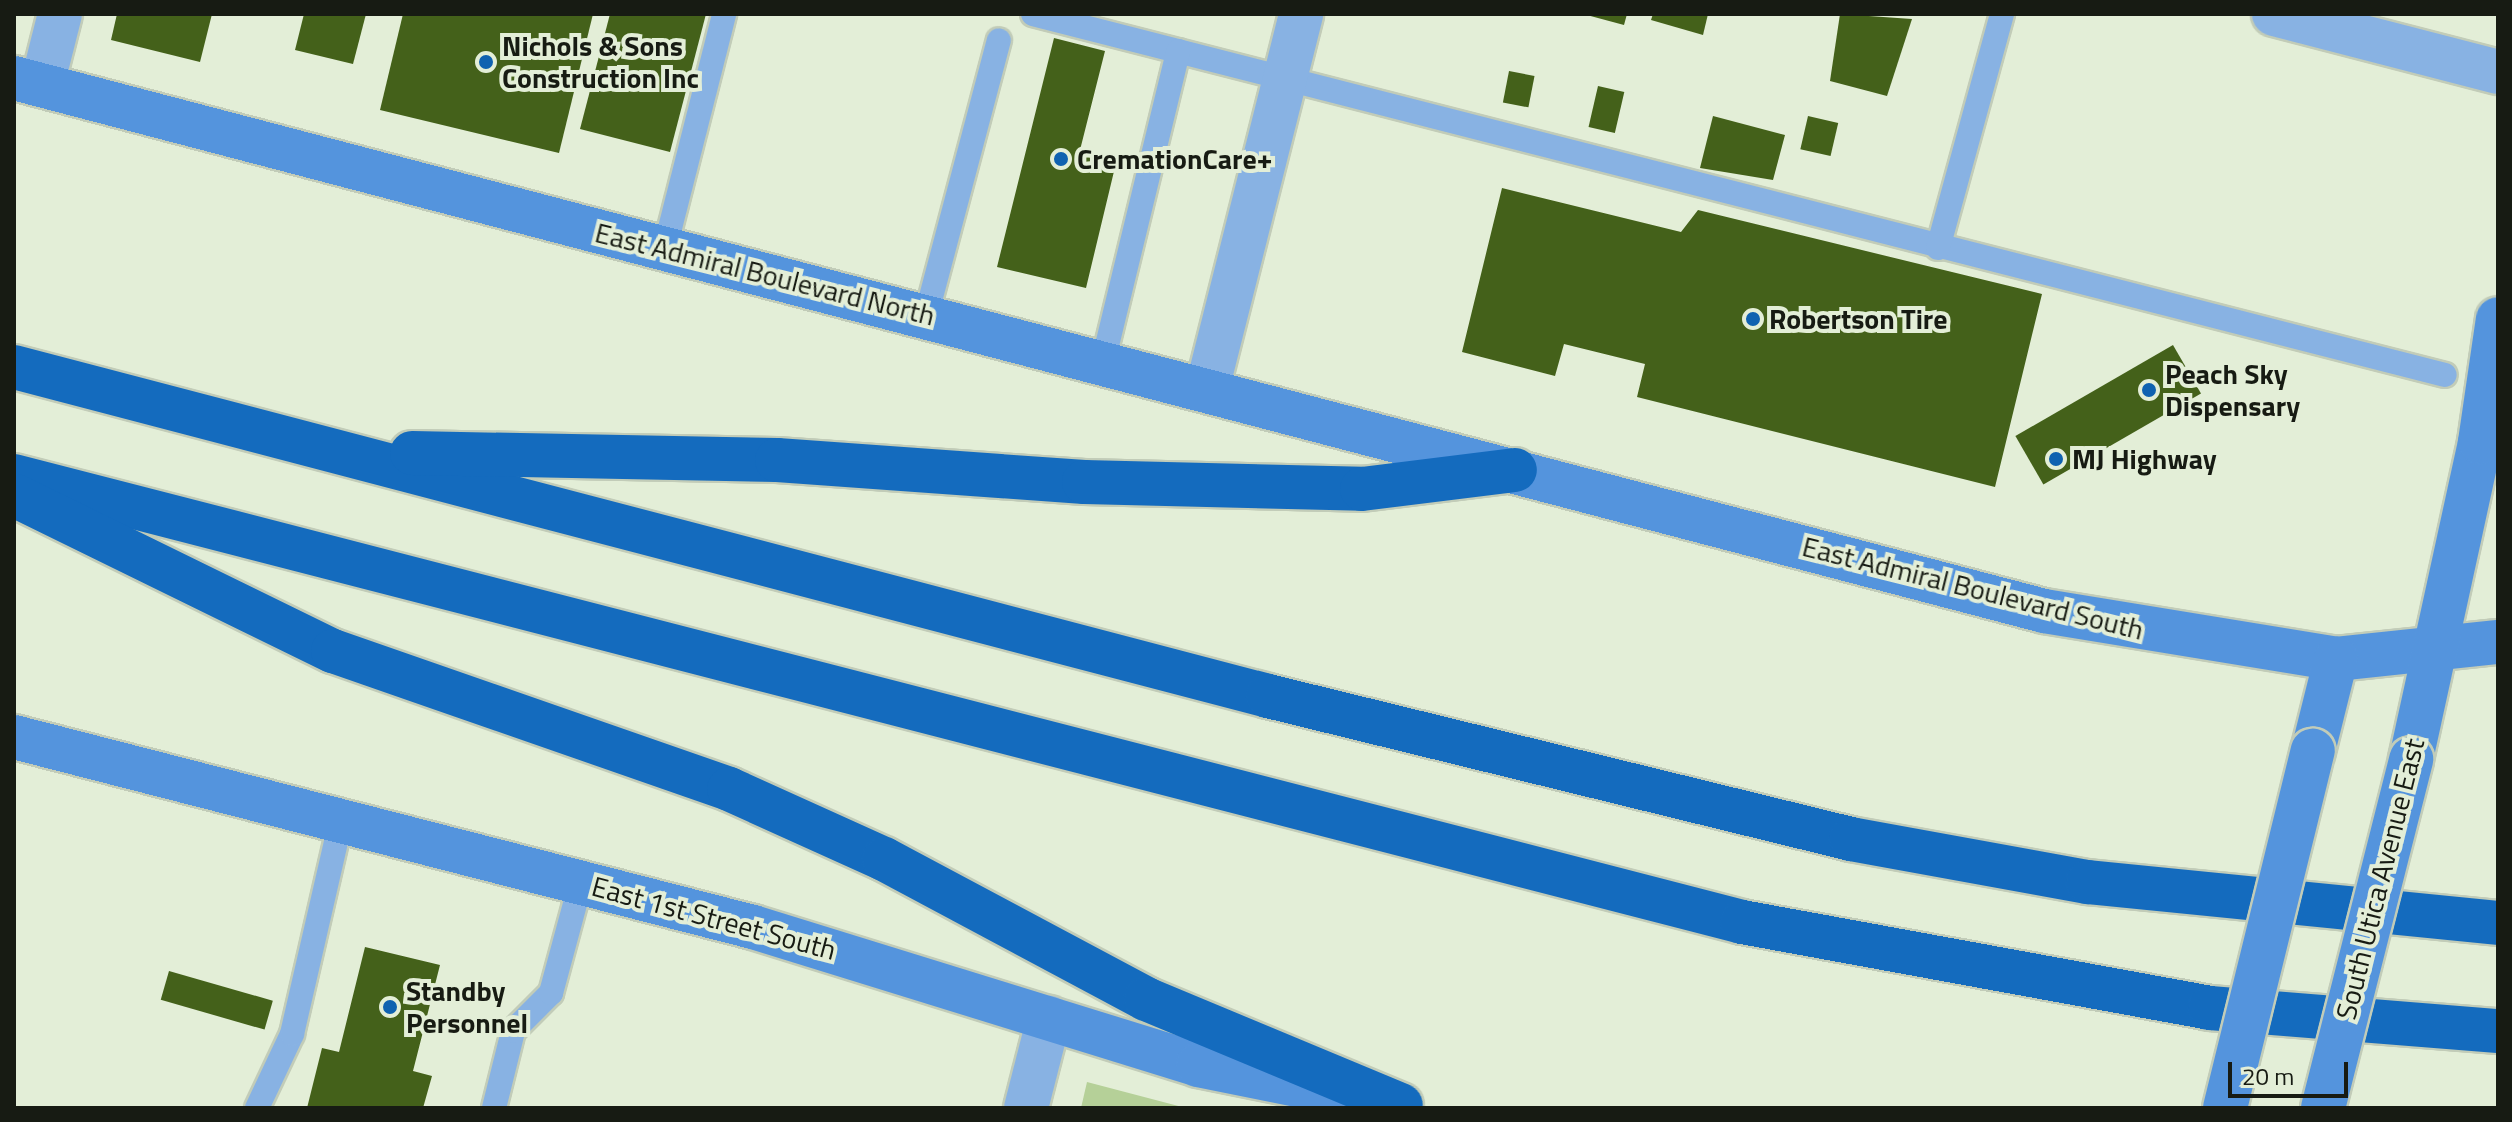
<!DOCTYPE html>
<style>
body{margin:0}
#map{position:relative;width:2512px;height:1122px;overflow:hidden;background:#e3eed7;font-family:"Titillium Web",sans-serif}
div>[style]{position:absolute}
.green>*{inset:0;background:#b5d098}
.building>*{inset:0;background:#44611a;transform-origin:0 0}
.roads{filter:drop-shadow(2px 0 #c2ccb8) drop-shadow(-2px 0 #c2ccb8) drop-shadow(0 2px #c2ccb8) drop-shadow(0 -2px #c2ccb8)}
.lane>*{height:24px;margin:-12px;padding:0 12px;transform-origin:12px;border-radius:12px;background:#88b2e3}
.street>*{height:44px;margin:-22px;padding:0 22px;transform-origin:22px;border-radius:22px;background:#88b2e3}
.secondary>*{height:44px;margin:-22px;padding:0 22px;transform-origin:22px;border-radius:22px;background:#5494dd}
.highway>*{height:44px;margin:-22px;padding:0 22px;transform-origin:22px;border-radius:22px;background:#146bbe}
.bridges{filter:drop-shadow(2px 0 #c2ccb8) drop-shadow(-2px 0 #c2ccb8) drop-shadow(0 2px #c2ccb8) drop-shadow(0 -2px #c2ccb8)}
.secondary-bridge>*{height:44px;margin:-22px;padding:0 22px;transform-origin:22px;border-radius:22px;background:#5494dd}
.dots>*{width:22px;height:22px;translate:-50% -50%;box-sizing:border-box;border:4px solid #e3eed7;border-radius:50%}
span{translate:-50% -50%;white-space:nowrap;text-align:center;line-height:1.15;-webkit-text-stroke:8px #e3eed7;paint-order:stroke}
.poi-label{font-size:28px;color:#171b13;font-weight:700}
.left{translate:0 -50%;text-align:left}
.street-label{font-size:28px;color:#171b13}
.frame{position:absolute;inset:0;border:16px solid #171b13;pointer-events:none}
.scale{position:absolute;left:2228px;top:1062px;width:120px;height:36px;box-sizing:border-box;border:4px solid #171b13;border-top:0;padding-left:10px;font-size:24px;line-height:28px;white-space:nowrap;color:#171b13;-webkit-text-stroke:6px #e3eed7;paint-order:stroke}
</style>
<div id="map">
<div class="green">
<div style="clip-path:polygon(1087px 1082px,1186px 1108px,1081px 1108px)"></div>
</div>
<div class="building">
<div style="clip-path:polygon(117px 14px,212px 14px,200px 62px,111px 40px)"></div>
<div style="clip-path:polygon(304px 14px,366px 14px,353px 64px,295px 50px)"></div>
<div style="clip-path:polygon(403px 14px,593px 14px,559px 153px,380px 110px)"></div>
<div style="clip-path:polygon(610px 14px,706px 14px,670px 152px,580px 129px)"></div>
<div style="clip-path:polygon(1583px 14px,1627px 14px,1624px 25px)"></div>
<div style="clip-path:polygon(1653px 14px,1708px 14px,1703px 35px,1651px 20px)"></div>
<div style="clip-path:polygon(1840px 14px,1912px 19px,1887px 96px,1830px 81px)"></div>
<div style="clip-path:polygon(1054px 38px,1105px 51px,1079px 154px,1116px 163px,1086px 288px,997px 267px)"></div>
<div style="left:1509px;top:71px;width:26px;height:32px;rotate:11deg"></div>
<div style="left:1598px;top:86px;width:27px;height:42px;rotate:13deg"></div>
<div style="clip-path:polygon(1713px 116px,1785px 135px,1773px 180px,1700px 168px)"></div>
<div style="left:1808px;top:116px;width:31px;height:34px;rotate:13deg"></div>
<div style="clip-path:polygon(1502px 188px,1681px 232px,1698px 210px,2042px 294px,1995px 487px,1637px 397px,1645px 364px,1564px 344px,1555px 376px,1462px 352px)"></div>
<div style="left:2173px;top:345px;width:56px;height:182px;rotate:60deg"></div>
<div style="clip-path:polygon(365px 947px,440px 965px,413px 1071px,432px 1076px,423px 1108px,307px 1108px,322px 1048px,339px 1052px)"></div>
<div style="left:169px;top:971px;width:108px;height:30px;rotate:16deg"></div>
</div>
<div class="roads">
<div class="lane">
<div style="left:1033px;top:14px;width:1457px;rotate:14.34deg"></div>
<div style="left:665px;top:248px;width:241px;rotate:-75.8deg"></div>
<div style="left:1938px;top:248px;width:243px;rotate:-74.7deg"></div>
<div style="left:926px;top:316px;width:285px;rotate:-75.2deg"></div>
<div style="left:1103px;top:362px;width:320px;rotate:-76.4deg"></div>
<div style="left:257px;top:1108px;width:82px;rotate:-64.7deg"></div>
<div style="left:292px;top:1034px;width:220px;rotate:-77.1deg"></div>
<div style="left:494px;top:1108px;width:79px;rotate:-76.1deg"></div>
<div style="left:513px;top:1031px;width:54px;rotate:-45deg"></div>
<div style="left:551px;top:993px;width:115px;rotate:-74.9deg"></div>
</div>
<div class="street">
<div style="left:2274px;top:14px;width:231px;rotate:14.5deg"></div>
<div style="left:42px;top:85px;width:73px;rotate:-75.8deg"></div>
<div style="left:1207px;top:389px;width:387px;rotate:-75.9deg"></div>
<div style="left:1026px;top:1108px;width:93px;rotate:-75.7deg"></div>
</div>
<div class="secondary">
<div style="left:14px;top:78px;width:2099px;rotate:14.71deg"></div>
<div style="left:2044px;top:611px;width:296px;rotate:9.3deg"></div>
<div style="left:2336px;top:659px;width:163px;rotate:-6deg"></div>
<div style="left:14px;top:737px;width:763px;rotate:14.42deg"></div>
<div style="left:753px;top:927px;width:466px;rotate:17.2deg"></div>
<div style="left:1198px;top:1065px;width:157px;rotate:11.4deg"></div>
<div style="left:2313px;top:751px;width:95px;rotate:-76deg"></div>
<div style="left:2411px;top:759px;width:324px;rotate:-77.7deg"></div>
<div style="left:2480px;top:442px;width:124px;rotate:-81.7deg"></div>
</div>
<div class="highway">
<div style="left:14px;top:367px;width:1296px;rotate:14.7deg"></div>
<div style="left:1268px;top:696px;width:600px;rotate:13.78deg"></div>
<div style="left:1851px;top:839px;width:241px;rotate:10.3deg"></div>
<div style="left:2088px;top:882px;width:412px;rotate:5.7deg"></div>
<div style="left:412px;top:453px;width:365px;rotate:1.1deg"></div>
<div style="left:777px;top:460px;width:308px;rotate:4.1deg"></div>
<div style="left:1084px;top:482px;width:278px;rotate:1.4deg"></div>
<div style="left:1362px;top:489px;width:154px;rotate:-7.1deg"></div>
<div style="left:14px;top:476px;width:1785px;rotate:14.47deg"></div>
<div style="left:1742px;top:922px;width:476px;rotate:10.4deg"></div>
<div style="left:2210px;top:1008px;width:289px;rotate:4.6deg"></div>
<div style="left:16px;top:496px;width:353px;rotate:26.1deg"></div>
<div style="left:333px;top:651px;width:419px;rotate:19.2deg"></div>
<div style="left:729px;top:789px;width:170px;rotate:24.3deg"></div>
<div style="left:884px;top:859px;width:297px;rotate:28.1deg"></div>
<div style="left:1146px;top:999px;width:276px;rotate:22.6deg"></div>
</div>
</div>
<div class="bridges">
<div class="secondary-bridge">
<div style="left:2225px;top:1108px;width:368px;rotate:-76.2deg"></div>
<div style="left:2323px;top:1108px;width:360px;rotate:-75.8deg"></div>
</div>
</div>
<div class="dots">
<div style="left:486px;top:62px;background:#0f62b0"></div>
<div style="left:1061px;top:159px;background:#0f62b0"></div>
<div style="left:1753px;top:319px;background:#0f62b0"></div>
<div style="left:2149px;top:390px;background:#0f62b0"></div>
<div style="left:2056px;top:459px;background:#0f62b0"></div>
<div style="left:390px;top:1007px;background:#0f62b0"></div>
</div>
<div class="poi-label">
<span class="left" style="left:502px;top:62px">Nichols &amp; Sons<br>Construction Inc</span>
<span class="left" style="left:1077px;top:159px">CremationCare+</span>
<span class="left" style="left:1769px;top:319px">Robertson Tire</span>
<span class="left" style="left:2165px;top:390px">Peach Sky<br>Dispensary</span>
<span class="left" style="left:2072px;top:459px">MJ Highway</span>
<span class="left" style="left:406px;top:1007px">Standby<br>Personnel</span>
</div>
<div class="street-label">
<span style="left:765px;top:274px;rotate:14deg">East Admiral Boulevard North</span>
<span style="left:1973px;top:588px;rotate:14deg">East Admiral Boulevard South</span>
<span style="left:2380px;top:879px;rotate:-76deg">South Utica Avenue East</span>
<span style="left:714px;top:918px;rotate:15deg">East 1st Street South</span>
</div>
<div class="frame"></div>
<div class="scale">20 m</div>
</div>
